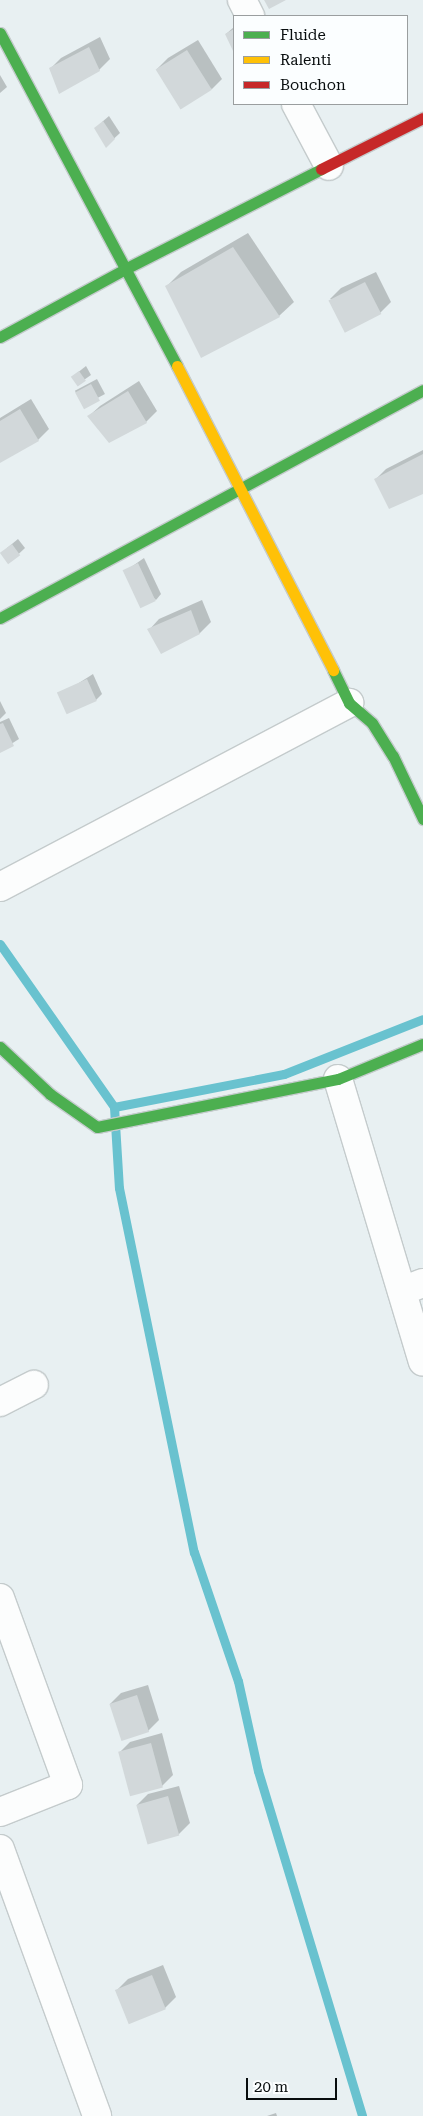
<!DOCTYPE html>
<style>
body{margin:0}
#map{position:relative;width:423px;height:2116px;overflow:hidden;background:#e8f0f2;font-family:"Roboto Serif",serif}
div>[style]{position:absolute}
.shadow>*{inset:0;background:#0003;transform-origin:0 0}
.stream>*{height:9px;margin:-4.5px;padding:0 4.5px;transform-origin:4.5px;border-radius:4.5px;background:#69c2cf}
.building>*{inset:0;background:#d2d8da;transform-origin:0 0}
.roads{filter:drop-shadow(1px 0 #c4cbcc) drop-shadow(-1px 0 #c4cbcc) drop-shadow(0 1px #c4cbcc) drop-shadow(0 -1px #c4cbcc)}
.street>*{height:28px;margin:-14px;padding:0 14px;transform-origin:14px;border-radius:14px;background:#fcfdfd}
.fast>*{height:11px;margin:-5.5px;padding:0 5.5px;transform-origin:5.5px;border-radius:5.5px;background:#4caf50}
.slow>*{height:11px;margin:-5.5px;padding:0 5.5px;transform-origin:5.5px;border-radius:5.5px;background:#ffc107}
.jam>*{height:11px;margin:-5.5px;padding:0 5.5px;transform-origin:5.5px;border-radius:5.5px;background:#c62828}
span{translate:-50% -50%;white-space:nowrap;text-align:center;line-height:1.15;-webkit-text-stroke:5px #fbfeff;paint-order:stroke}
.legend{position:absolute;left:233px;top:15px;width:175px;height:90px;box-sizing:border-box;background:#fbfeff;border:1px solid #9a9e9f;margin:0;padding:6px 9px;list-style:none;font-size:15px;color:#080d0e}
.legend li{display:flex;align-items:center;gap:10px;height:25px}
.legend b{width:25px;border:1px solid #9a9e9f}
.scale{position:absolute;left:246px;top:2078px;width:91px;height:22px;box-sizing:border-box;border:2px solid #080d0e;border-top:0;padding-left:6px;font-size:15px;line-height:18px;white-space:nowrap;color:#080d0e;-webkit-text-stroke:4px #fbfeff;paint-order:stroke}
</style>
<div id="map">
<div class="shadow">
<div style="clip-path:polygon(234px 27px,234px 50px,226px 34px)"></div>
<div style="clip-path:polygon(100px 37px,110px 59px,99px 70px,50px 69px,61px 58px)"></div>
<div style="clip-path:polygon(198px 40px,222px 79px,212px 89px,157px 69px,168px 58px)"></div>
<div style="clip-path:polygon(0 75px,7px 87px,0 93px)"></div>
<div style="clip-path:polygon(109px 116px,120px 133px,106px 146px,102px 122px)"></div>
<div style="clip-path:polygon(248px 233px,294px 302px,279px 316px,167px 286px,181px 272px)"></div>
<div style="clip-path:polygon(376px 272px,391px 302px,380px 313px,330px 299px,341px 288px)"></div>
<div style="clip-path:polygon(86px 366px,91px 375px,78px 384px,72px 377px)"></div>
<div style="left:97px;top:379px;width:17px;height:25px;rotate:62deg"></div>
<div style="clip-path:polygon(139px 381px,157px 411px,146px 422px,89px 416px,100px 406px)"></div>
<div style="clip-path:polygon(31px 399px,49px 429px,38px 440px,0 462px,0 418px)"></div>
<div style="clip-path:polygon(423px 450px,423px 491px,375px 480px,386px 469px)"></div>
<div style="clip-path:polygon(18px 539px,25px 548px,9px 563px,7px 548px)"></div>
<div style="clip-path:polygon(144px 558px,161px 594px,156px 600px,124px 572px)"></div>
<div style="clip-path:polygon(202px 600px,211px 622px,200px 633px,162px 652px,149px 630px,159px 619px)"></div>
<div style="clip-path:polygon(93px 674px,102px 694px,96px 700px,60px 695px)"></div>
<div style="clip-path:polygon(0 701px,6px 713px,0 719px)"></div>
<div style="clip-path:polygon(9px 718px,19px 739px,0 751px,0 722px)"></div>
<div style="clip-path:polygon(148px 1685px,159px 1720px,148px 1731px,110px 1704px,121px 1693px)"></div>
<div style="clip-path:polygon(162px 1733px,173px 1775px,162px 1786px,119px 1753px,130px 1742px)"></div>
<div style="clip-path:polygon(179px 1786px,190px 1823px,179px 1834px,149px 1843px,137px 1805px,148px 1794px)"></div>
<div style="clip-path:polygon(163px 1965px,176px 1997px,165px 2008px,117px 1990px,128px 1979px)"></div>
<div style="clip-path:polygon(276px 2113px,277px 2116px,267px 2116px)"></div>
</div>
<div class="stream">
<div style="left:0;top:944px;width:199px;rotate:55deg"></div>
<div style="left:114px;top:1107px;width:173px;rotate:-11deg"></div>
<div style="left:284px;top:1074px;width:149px;rotate:-21.6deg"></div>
<div style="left:114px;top:1107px;width:81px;rotate:86.5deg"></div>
<div style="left:119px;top:1188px;width:372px;rotate:78.4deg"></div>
<div style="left:194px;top:1552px;width:136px;rotate:71.2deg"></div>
<div style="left:238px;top:1681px;width:92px;rotate:77.5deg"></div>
<div style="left:258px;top:1771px;width:360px;rotate:73.2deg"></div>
</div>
<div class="building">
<div style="clip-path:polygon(264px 0,286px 0,269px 9px)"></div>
<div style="clip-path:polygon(234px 29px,234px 53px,225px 34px)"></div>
<div style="clip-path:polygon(89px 47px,100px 71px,59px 94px,49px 68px)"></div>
<div style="left:187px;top:50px;width:47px;height:37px;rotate:58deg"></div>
<div style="clip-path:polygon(103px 121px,115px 139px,106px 148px,94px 128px)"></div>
<div style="clip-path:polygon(233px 247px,280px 317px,201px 358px,165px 286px)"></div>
<div style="left:365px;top:282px;width:36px;height:41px;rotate:63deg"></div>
<div style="left:79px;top:371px;width:12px;height:10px;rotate:55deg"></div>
<div style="left:91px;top:384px;width:19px;height:18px;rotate:62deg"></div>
<div style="clip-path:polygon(128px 391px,147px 423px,109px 443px,87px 416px)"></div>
<div style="clip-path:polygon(20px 409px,39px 441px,0 463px,0 421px)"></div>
<div style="clip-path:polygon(423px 454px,423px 494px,389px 509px,374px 479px)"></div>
<div style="left:12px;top:544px;width:14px;height:15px;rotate:54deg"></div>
<div style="left:138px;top:563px;width:42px;height:17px;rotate:65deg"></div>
<div style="clip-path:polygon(191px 610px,200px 634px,161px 654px,147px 629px)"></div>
<div style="left:87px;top:679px;width:24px;height:33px;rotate:66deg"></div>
<div style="clip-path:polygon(3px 723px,14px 746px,0 753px,0 724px)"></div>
<div style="left:137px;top:1695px;width:39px;height:29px;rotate:72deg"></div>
<div style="left:151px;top:1743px;width:46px;height:34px;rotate:75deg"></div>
<div style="left:168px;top:1796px;width:41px;height:33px;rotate:74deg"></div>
<div style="left:152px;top:1975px;width:37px;height:40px;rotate:68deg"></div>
</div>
<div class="roads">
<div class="street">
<div style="left:242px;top:0;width:18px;rotate:63deg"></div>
<div style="left:296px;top:104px;width:70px;rotate:62deg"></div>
<div style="left:0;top:887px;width:395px;rotate:-27.8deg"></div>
<div style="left:338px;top:1079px;width:295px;rotate:73.3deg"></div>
<div style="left:402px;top:1291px;width:22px;rotate:-21deg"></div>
<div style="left:0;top:1402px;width:38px;rotate:-27deg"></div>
<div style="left:0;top:1598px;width:199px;rotate:70deg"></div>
<div style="left:68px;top:1785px;width:73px;rotate:158.3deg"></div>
<div style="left:0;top:1849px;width:284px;rotate:70deg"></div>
</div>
<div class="fast">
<div style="left:0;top:33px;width:377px;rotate:62deg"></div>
<div style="left:0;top:337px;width:142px;rotate:-28.5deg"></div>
<div style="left:125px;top:269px;width:220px;rotate:-27deg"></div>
<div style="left:0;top:618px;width:481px;rotate:-28.3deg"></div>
<div style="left:333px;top:670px;width:37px;rotate:64deg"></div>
<div style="left:349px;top:703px;width:30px;rotate:41deg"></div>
<div style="left:372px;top:723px;width:39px;rotate:58deg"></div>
<div style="left:393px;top:756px;width:70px;rotate:64.5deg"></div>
<div style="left:0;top:1047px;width:69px;rotate:43.2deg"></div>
<div style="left:50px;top:1094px;width:57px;rotate:35.1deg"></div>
<div style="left:97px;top:1127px;width:246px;rotate:-11.3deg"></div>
<div style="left:338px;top:1079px;width:92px;rotate:-22.4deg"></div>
</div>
<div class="slow">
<div style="left:177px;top:366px;width:342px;rotate:62.8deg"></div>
</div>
<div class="jam">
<div style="left:321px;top:169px;width:114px;rotate:-26.6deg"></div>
</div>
</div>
<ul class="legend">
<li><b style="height:6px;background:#4caf50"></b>Fluide</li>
<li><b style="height:6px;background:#ffc107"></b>Ralenti</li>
<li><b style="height:6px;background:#c62828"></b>Bouchon</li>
</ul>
<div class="scale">20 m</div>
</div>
